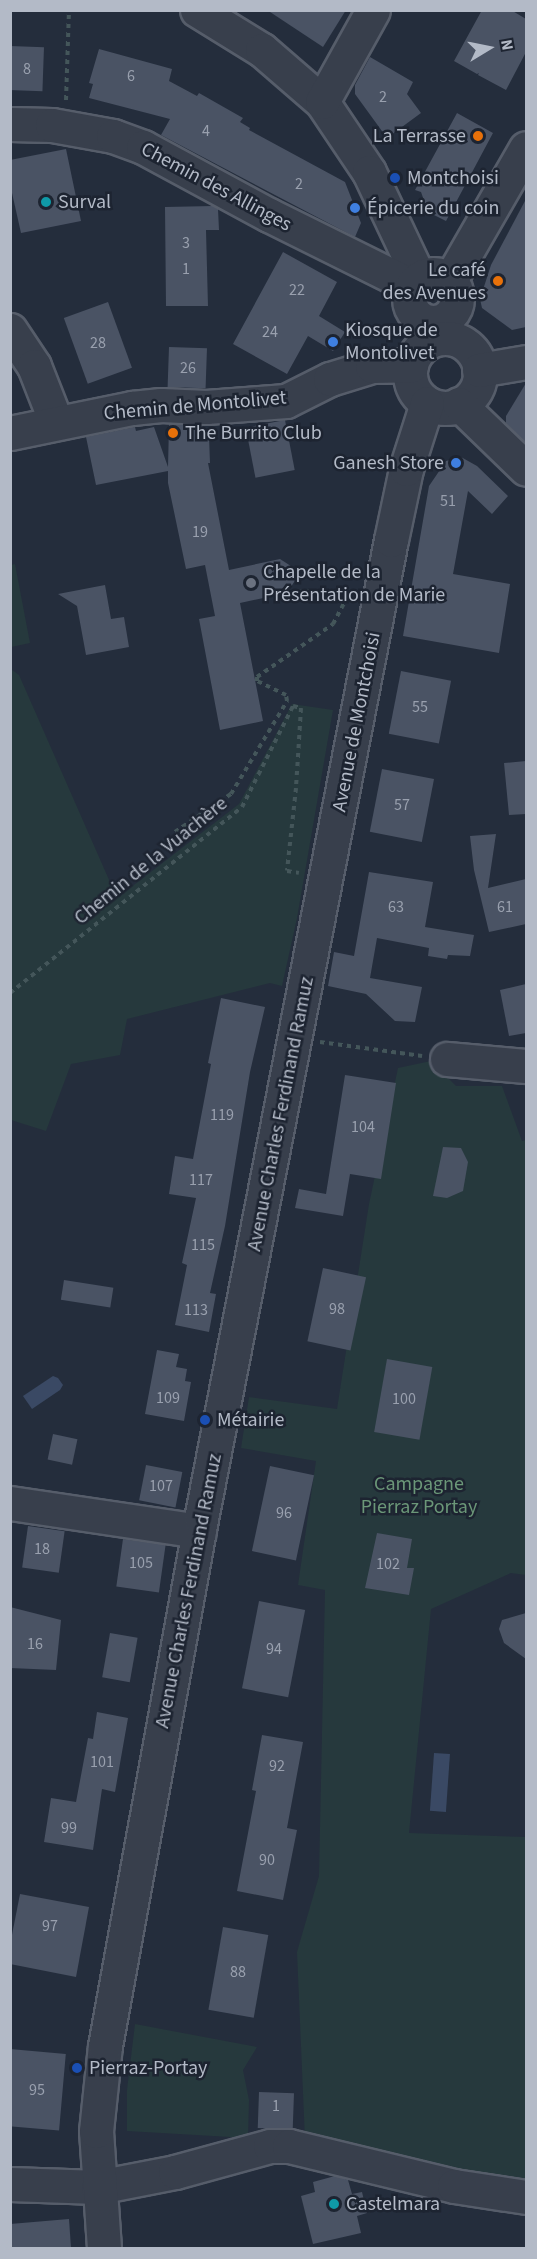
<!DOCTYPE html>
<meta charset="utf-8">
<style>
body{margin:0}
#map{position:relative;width:537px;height:2259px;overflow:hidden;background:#242d3c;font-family:"Source Sans 3",sans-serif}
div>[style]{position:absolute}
.green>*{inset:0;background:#26393d}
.water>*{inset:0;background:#3a4964;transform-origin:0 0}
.building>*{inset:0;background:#4a5364;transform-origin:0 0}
.path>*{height:4px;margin-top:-2px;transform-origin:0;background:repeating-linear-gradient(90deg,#44565a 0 4.5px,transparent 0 9px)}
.roads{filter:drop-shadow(2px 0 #565d6a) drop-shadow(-2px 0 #565d6a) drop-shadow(0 2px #565d6a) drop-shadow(0 -2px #565d6a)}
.minor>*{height:33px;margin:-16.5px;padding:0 16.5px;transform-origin:16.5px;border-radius:16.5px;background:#383f4c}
.minor>.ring{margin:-16.5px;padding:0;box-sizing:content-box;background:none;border:33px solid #383f4c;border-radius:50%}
.dots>*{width:16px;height:16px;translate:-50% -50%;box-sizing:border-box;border:3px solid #1d2431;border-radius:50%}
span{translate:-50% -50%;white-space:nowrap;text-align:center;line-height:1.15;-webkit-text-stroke:5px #1d2431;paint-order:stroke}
.number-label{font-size:16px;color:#99a0ae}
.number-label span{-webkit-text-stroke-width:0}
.poi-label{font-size:20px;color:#b3bac7}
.right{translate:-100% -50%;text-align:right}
.left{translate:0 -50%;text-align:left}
.street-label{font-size:20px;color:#b3bac7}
.park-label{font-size:20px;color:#6b9778}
.frame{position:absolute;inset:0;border:12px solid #b3bac7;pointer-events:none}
.north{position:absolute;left:459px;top:18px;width:60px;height:60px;-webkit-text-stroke:4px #1d2431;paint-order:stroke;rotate:80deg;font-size:16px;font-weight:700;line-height:24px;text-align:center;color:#b3bac7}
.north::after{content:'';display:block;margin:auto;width:21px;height:27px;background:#b3bac7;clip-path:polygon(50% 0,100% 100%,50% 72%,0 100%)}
</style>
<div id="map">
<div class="green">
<div style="clip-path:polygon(15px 564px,30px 643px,11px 647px,11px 565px)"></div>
<div style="clip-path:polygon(11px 669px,19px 675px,117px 898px,239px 804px,292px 704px,333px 710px,297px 918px,282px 986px,270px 983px,127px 1019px,120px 1055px,71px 1064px,46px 1131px,11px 1120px)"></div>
<div style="clip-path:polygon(431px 1061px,456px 1086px,502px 1086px,522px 1141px,526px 1140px,526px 1575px,511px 1573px,431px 1609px,409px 1833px,526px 1837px,526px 2182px,408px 2163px,305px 2140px,297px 1952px,319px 1876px,325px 1590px,298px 1585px,316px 1461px,241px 1448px,249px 1397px,337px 1409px,369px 1204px,398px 1068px)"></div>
<div style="clip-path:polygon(135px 2024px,257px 2047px,243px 2070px,249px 2100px,248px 2138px,127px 2131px,127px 2090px)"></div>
</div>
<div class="water">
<div style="clip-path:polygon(53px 1376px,58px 1378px,63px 1385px,60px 1390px,32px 1409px,23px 1396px)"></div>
<div style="left:434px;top:1753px;width:16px;height:58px;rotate:4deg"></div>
</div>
<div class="building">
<div style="clip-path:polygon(267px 10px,346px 10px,323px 47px)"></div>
<div style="clip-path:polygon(482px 10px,511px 10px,526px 19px,526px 52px,506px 90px,478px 75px,479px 73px,477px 74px,454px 61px)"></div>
<div style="left:10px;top:46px;width:34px;height:44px;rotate:2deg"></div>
<div style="clip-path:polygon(99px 49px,172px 69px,169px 81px,197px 96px,199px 93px,243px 118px,240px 122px,250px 128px,249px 130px,345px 182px,361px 223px,355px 237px,161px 135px,170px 119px,89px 98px,93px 84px,89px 83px)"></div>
<div style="clip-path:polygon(370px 57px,413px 82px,407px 94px,421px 113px,387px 138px,355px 94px,355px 85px)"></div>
<div style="clip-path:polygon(457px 113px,493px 133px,446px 221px,428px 212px,421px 192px,415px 190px)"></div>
<div style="clip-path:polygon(66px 149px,81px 221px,21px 233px,10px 184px,10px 160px)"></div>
<div style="clip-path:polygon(526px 199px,526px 327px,512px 330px,482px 308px,480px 299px,491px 265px)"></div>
<div style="clip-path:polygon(213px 206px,218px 209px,219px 230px,206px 230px,208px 306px,166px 306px,165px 207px)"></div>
<div style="clip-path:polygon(283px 252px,337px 282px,319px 316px,345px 332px,333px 351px,308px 336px,287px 374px,233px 344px)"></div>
<div style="left:108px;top:302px;width:70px;height:47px;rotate:70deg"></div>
<div style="left:169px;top:347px;width:38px;height:40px;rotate:2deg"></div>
<div style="clip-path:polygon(526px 383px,526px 443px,506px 423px,506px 416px)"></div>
<div style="left:285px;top:420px;width:51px;height:40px;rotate:79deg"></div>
<div style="clip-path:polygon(169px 424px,202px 426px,209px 436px,210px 463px,208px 463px,229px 570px,280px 559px,294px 568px,296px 579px,287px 593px,240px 603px,263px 721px,220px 730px,199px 619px,215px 616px,205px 565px,186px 569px,168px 483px,168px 471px,96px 485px,86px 437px,135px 427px,136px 431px,154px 427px,168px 467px)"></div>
<div style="clip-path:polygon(461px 457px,477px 466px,508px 496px,492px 514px,468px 491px,453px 574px,510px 584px,499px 653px,403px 636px,429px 486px,446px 461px)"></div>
<div style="clip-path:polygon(105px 585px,111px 619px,124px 617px,129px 647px,86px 655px,77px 606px,58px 594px)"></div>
<div style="left:401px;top:671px;width:51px;height:64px;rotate:11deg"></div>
<div style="clip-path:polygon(526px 761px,526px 814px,509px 815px,504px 763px)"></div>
<div style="left:382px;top:769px;width:53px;height:64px;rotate:11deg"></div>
<div style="clip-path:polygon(496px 834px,488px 888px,526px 879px,526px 924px,489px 932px,474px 870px,470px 836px)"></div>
<div style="clip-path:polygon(369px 872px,433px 882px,425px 927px,474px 935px,470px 956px,448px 955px,447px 959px,428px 956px,429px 948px,377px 938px,370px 978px,422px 987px,415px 1022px,395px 1021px,366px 994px,328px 986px,334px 952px,354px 956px)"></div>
<div style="clip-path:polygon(526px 984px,526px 1033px,509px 1036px,500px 990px)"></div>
<div style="clip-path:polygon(221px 998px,265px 1007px,250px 1072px,225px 1226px,210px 1293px,216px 1294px,209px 1332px,175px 1325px,187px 1265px,182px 1263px,196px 1198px,169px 1194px,175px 1156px,193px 1159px,211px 1064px,208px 1063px)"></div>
<div style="clip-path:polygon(345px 1075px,396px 1083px,381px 1179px,350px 1174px,343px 1216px,295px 1208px,299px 1189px,326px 1194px)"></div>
<div style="clip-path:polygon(443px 1147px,461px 1148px,468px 1162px,463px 1191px,447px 1198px,433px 1196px)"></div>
<div style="left:323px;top:1268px;width:44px;height:75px;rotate:12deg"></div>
<div style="left:64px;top:1280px;width:50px;height:20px;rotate:9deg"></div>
<div style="clip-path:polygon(157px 1350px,179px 1354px,176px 1367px,187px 1369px,185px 1381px,191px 1382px,184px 1421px,145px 1414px)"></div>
<div style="left:387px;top:1359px;width:46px;height:74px;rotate:10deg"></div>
<div style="left:53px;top:1434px;width:25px;height:26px;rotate:12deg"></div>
<div style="left:146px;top:1465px;width:37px;height:36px;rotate:11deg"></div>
<div style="left:270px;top:1466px;width:45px;height:87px;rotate:12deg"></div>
<div style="left:28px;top:1526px;width:37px;height:42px;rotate:8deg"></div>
<div style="clip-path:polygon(377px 1533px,412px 1539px,407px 1568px,414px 1568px,409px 1595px,365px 1588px)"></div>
<div style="left:123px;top:1539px;width:43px;height:48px;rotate:8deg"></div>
<div style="left:259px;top:1601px;width:47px;height:89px;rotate:11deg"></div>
<div style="clip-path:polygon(10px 1607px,61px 1620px,56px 1670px,10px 1668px)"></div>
<div style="clip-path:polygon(526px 1613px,526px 1659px,504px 1643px,499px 1629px,502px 1620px)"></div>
<div style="left:110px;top:1633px;width:28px;height:45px;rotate:10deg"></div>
<div style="clip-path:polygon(97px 1712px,128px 1718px,115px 1792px,102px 1789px,93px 1850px,44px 1842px,51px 1798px,76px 1802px,88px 1738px,93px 1739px)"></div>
<div style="clip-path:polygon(262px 1735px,303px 1742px,287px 1828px,297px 1830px,283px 1900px,237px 1891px,256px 1791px,252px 1790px)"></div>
<div style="clip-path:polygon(20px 1894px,89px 1907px,76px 1977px,10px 1964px,10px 1945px)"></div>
<div style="left:223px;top:1927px;width:46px;height:84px;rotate:10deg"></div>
<div style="left:10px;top:2049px;width:56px;height:77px;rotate:5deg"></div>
<div style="left:259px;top:2092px;width:35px;height:36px;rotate:2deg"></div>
<div style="clip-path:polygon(335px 2176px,348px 2180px,352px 2194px,362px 2192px,367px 2213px,357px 2216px,361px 2233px,313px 2244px,301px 2196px,315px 2192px,313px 2182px)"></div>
<div style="clip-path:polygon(69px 2219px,71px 2248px,10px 2248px,10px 2224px)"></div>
</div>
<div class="path">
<div style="left:66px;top:100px;width:90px;rotate:-88.1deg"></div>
<div style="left:289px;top:594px;width:15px;rotate:-11deg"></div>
<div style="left:304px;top:591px;width:49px;rotate:1.2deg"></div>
<div style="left:175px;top:832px;width:68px;rotate:-34.2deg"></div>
<div style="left:231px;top:794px;width:109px;rotate:-58.9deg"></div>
<div style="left:287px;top:701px;width:6px;rotate:-99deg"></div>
<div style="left:286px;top:695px;width:32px;rotate:-154deg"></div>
<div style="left:257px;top:681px;width:4px;rotate:-90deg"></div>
<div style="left:257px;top:677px;width:93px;rotate:-34.9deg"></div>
<div style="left:333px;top:624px;width:24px;rotate:-62deg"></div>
<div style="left:344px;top:603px;width:11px;rotate:-95deg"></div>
<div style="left:10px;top:993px;width:297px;rotate:-38.7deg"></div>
<div style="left:242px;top:807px;width:113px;rotate:-63.2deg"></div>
<div style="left:293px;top:706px;width:8px;rotate:14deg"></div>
<div style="left:301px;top:708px;width:80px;rotate:93.6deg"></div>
<div style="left:296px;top:788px;width:83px;rotate:96.2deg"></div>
<div style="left:287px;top:871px;width:12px;rotate:9deg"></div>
<div style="left:320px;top:1042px;width:103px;rotate:7.8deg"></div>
</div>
<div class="roads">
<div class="minor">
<div style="left:197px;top:10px;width:76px;rotate:31.6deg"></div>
<div style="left:262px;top:50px;width:79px;rotate:40.9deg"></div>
<div style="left:322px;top:102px;width:84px;rotate:56.1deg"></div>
<div style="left:369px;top:172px;width:117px;rotate:64.7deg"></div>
<div style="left:322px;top:102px;width:105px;rotate:-61deg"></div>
<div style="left:10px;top:124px;width:42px;rotate:1.4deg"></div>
<div style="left:52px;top:125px;width:62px;rotate:10.2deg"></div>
<div style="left:113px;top:136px;width:32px;rotate:20deg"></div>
<div style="left:143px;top:147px;width:143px;rotate:28.4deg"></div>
<div style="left:269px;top:215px;width:160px;rotate:26.4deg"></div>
<div class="ring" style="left:409px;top:274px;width:15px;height:15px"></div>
<div style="left:450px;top:280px;width:152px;rotate:-60.1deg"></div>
<div style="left:10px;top:330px;width:43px;rotate:56.3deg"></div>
<div style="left:34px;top:366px;width:60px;rotate:68.6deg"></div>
<div class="ring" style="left:410px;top:338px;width:37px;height:37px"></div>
<div style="left:479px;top:370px;width:48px;rotate:-9.7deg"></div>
<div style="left:459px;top:404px;width:93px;rotate:44.1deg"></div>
<div style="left:10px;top:433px;width:125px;rotate:-11.6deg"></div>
<div style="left:132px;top:408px;width:29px;rotate:-6deg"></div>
<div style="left:161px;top:405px;width:45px;rotate:2.5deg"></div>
<div style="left:206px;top:407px;width:80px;rotate:-4.3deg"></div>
<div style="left:286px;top:401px;width:49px;rotate:-26.6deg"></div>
<div style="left:330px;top:379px;width:44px;rotate:-17.2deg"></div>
<div style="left:372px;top:366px;width:39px;rotate:-1deg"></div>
<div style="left:447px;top:1059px;width:79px;rotate:5.1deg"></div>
<div style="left:10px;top:1503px;width:191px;rotate:8.4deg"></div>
<div style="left:10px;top:2184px;width:88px;rotate:2deg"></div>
<div style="left:98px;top:2187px;width:78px;rotate:-11deg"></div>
<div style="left:175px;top:2172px;width:98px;rotate:-15.3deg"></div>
<div style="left:270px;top:2146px;width:19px"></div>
<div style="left:289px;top:2146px;width:170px;rotate:13.6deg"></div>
<div style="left:454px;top:2186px;width:73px;rotate:8.7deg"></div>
<div style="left:104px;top:2248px;width:117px;rotate:-93.9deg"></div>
<div style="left:96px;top:2131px;width:85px;rotate:-84deg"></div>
<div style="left:105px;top:2046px;width:536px;rotate:-79.68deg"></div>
<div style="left:201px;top:1519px;width:997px;rotate:-79.02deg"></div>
<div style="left:391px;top:540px;width:73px;rotate:-78.1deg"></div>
<div style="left:406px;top:469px;width:69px;rotate:-72.3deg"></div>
</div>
</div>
<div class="dots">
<div style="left:478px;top:136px;background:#e8710a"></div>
<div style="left:395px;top:178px;background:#1a4fb4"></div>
<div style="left:46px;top:202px;background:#0f9aa8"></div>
<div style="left:355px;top:208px;background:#3f7fe0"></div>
<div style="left:498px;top:281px;background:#e8710a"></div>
<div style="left:333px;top:342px;background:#3f7fe0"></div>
<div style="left:173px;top:433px;background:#e8710a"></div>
<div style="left:456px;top:463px;background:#3f7fe0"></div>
<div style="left:251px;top:583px;background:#6b7280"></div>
<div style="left:205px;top:1420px;background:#1a4fb4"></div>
<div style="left:77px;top:2068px;background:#1a4fb4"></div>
<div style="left:334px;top:2204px;background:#0f9aa8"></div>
</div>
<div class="number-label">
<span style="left:27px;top:69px">8</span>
<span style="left:131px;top:76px">6</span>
<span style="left:383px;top:97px">2</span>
<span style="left:206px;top:131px">4</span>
<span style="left:299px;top:184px">2</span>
<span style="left:186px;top:243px">3</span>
<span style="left:186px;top:269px">1</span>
<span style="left:297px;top:290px">22</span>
<span style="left:270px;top:332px">24</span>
<span style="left:98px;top:343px">28</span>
<span style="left:188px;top:368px">26</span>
<span style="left:448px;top:501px">51</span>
<span style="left:200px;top:532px">19</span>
<span style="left:420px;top:707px">55</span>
<span style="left:402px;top:805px">57</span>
<span style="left:396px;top:907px">63</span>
<span style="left:505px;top:907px">61</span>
<span style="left:222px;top:1115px">119</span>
<span style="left:363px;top:1127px">104</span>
<span style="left:201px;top:1180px">117</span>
<span style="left:203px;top:1245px">115</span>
<span style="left:337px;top:1309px">98</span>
<span style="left:196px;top:1310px">113</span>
<span style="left:168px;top:1398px">109</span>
<span style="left:404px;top:1399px">100</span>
<span style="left:161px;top:1486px">107</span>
<span style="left:284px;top:1513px">96</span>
<span style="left:42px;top:1549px">18</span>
<span style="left:141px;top:1563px">105</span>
<span style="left:388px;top:1564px">102</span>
<span style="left:35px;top:1644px">16</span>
<span style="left:274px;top:1649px">94</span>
<span style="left:102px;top:1762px">101</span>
<span style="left:277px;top:1766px">92</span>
<span style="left:69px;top:1828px">99</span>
<span style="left:267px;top:1860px">90</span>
<span style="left:50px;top:1926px">97</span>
<span style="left:238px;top:1972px">88</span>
<span style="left:37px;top:2090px">95</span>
<span style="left:276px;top:2106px">1</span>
</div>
<div class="poi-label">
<span class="right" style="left:466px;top:136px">La Terrasse</span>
<span class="left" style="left:407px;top:178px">Montchoisi</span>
<span class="left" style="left:58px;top:202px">Surval</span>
<span class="left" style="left:367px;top:208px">Épicerie du coin</span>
<span class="right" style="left:486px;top:282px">Le café<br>des Avenues</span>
<span class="left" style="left:345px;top:342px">Kiosque de<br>Montolivet</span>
<span class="left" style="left:185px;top:433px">The Burrito Club</span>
<span class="right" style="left:444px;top:463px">Ganesh Store</span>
<span class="left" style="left:263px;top:584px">Chapelle de la<br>Présentation de Marie</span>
<span class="left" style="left:217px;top:1420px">Métairie</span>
<span class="left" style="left:89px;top:2068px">Pierraz-Portay</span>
<span class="left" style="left:346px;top:2204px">Castelmara</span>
</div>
<div class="street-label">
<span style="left:216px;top:187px;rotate:28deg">Chemin des Allinges</span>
<span style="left:195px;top:406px;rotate:-5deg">Chemin de Montolivet</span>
<span style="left:357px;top:722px;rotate:-79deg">Avenue de Montchoisi</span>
<span style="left:151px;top:861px;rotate:-39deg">Chemin de la Vuachère</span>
<span style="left:281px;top:1114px;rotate:-79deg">Avenue Charles Ferdinand Ramuz</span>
<span style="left:189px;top:1591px;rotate:-79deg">Avenue Charles Ferdinand Ramuz</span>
</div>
<div class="park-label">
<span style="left:419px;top:1496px">Campagne<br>Pierraz Portay</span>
</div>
<div class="frame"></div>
<div class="north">N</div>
</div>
